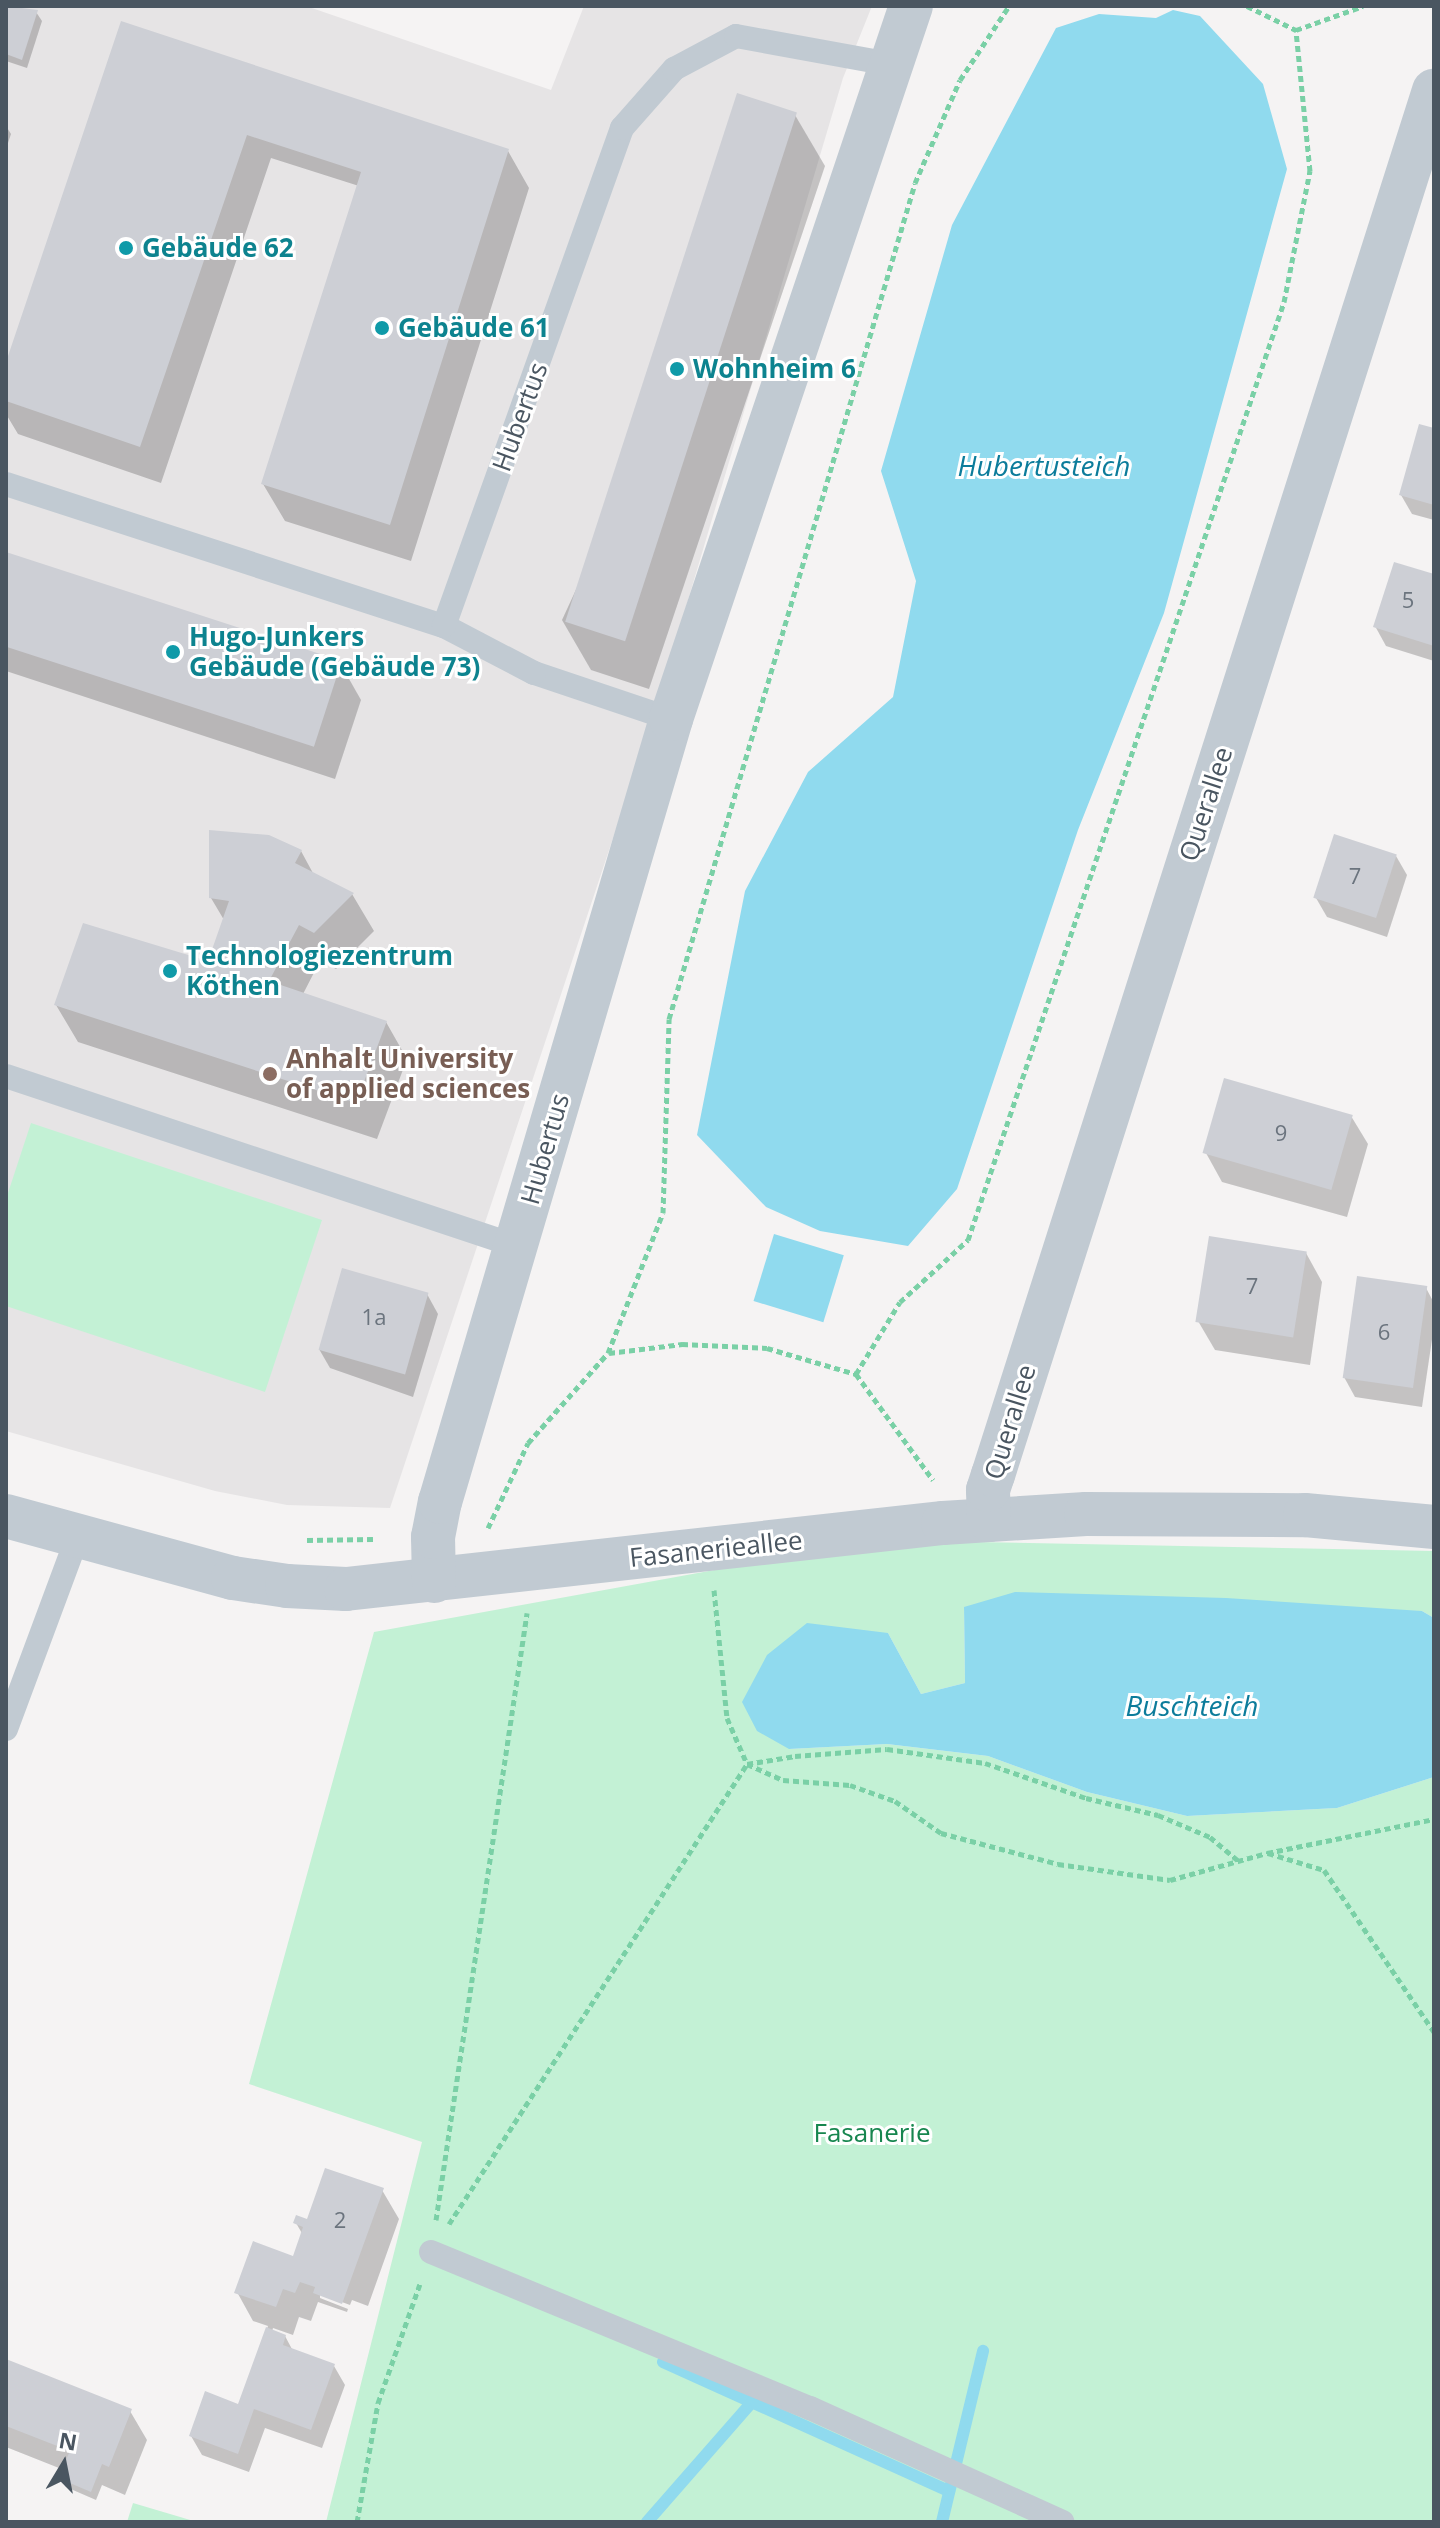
<!DOCTYPE html>
<meta charset="utf-8">
<style>
body{margin:0}
#map{position:relative;width:1440px;height:2528px;overflow:hidden;background:#f5f3f3;font-family:"Open Sans",sans-serif}
div>[style]{position:absolute}
.education>*{inset:0;background:#e6e4e5}
.green>*{inset:0;background:#c3f1d5}
.water>*{inset:0;background:#90daee;transform-origin:0 0}
.shadow>*{inset:0;background:#0003}
.stream>*{height:12px;margin:-6px;padding:0 6px;transform-origin:6px;border-radius:6px;background:#90daee}
.building>*{inset:0;background:#cdcfd5;transform-origin:0 0}
.path>*{height:5px;margin-top:-2.5px;transform-origin:0;background:repeating-linear-gradient(90deg,#7ad0a6 0 6px,transparent 0 10px)}
.lane>*{height:24px;margin:-12px;padding:0 12px;transform-origin:12px;border-radius:12px;background:#c1cad2}
.street>*{height:44px;margin:-22px;padding:0 22px;transform-origin:22px;border-radius:22px;background:#c1cad2}
.dots>*{width:22px;height:22px;translate:-50% -50%;box-sizing:border-box;border:4px solid #fff;border-radius:50%}
span{translate:-50% -50%;white-space:nowrap;text-align:center;line-height:1.15;-webkit-text-stroke:6px #fff;paint-order:stroke}
.number-label{font-size:22px;color:#6b747e}
.number-label span{-webkit-text-stroke-width:0}
.culture-label{font-size:26px;color:#0d838f;font-weight:700}
.left{translate:0 -50%;text-align:left}
.street-label{font-size:26px;color:#4a5661}
.education-label{font-size:26px;color:#785e54;font-weight:700}
.park-label{font-size:26px;color:#17864f}
.water-label{font-size:28px;color:#0c7c9b;font-style:italic}
.frame{position:absolute;inset:0;border:8px solid #4a5661;pointer-events:none}
.north{position:absolute;left:24px;top:2424px;width:80px;height:80px;-webkit-text-stroke:6px #fff;paint-order:stroke;rotate:10deg;font-size:22px;font-weight:700;line-height:32px;text-align:center;color:#4a5661}
.north::after{content:'';display:block;margin:auto;width:28px;height:36px;background:#4a5661;clip-path:polygon(50% 0,100% 100%,50% 72%,0 100%)}
</style>
<div id="map">
<div class="education">
<div style="clip-path:polygon(6px 6px,306px 6px,551px 90px,584px 6px,872px 6px,843px 78px,653px 718px,390px 1508px,287px 1505px,215px 1491px,6px 1431px)"></div>
</div>
<div class="green">
<div style="clip-path:polygon(31px 1123px,322px 1220px,265px 1392px,6px 1306px,6px 1199px)"></div>
<div style="clip-path:polygon(975px 1542px,1434px 1551px,1434px 1618px,1422px 1611px,964px 1607px,965px 1683px,921px 1694px,888px 1633px,789px 1749px,887px 1744px,988px 1756px,1087px 1792px,1187px 1816px,1337px 1808px,1434px 1777px,1434px 2522px,326px 2522px,422px 2142px,249px 2084px,374px 1632px,797px 1555px)"></div>
<div style="clip-path:polygon(133px 2503px,197px 2522px,127px 2522px)"></div>
</div>
<div class="water">
<div style="clip-path:polygon(1173px 10px,1200px 16px,1263px 84px,1287px 169px,1164px 613px,1078px 830px,957px 1189px,908px 1246px,820px 1231px,766px 1207px,697px 1135px,745px 891px,808px 772px,893px 697px,916px 581px,881px 471px,952px 225px,1056px 28px,1099px 14px,1156px 18px)"></div>
<div style="left:774px;top:1234px;width:73px;height:70px;rotate:17deg"></div>
<div style="clip-path:polygon(1015px 1592px,1226px 1598px,1422px 1611px,1434px 1618px,1434px 1777px,1337px 1808px,1187px 1816px,1087px 1792px,988px 1756px,887px 1744px,789px 1749px,757px 1731px,742px 1702px,767px 1655px,807px 1623px,888px 1633px,921px 1694px,965px 1683px,964px 1607px)"></div>
</div>
<div class="shadow">
<div style="clip-path:polygon(6px 6px,36px 12px,42px 21px,27px 68px,6px 61px)"></div>
<div style="clip-path:polygon(122px 23px,508px 151px,529px 188px,411px 561px,285px 521px,263px 484px,359px 186px,271px 158px,161px 483px,18px 434px,6px 414px,6px 368px)"></div>
<div style="clip-path:polygon(795px 115px,825px 166px,649px 689px,591px 670px,562px 620px)"></div>
<div style="clip-path:polygon(6px 126px,11px 134px,6px 149px)"></div>
<div style="clip-path:polygon(1434px 430px,1434px 520px,1412px 514px,1401px 495px)"></div>
<div style="clip-path:polygon(6px 554px,340px 663px,361px 700px,335px 779px,6px 671px)"></div>
<div style="clip-path:polygon(1434px 576px,1434px 661px,1386px 646px,1375px 626px)"></div>
<div style="clip-path:polygon(301px 851px,314px 875px,352px 894px,374px 931px,336px 969px,320px 961px,303px 994px,386px 1022px,407px 1059px,377px 1139px,78px 1042px,56px 1005px,209px 963px,224px 920px,211px 898px)"></div>
<div style="clip-path:polygon(1396px 856px,1407px 875px,1387px 937px,1327px 917px,1316px 898px)"></div>
<div style="clip-path:polygon(1351px 1116px,1368px 1144px,1347px 1217px,1222px 1182px,1206px 1153px)"></div>
<div style="clip-path:polygon(1306px 1253px,1322px 1282px,1310px 1365px,1215px 1350px,1198px 1321px)"></div>
<div style="clip-path:polygon(1426px 1288px,1434px 1303px,1434px 1326px,1422px 1407px,1355px 1397px,1344px 1377px)"></div>
<div style="clip-path:polygon(427px 1294px,438px 1314px,413px 1397px,330px 1368px,319px 1349px)"></div>
<div style="clip-path:polygon(382px 2190px,399px 2219px,368px 2306px,352px 2300px,350px 2305px,320px 2294px,320px 2298px,348px 2309px,347px 2312px,318px 2302px,311px 2321px,299px 2317px,293px 2335px,273px 2328px,272px 2332px,285px 2336px,293px 2351px,334px 2366px,345px 2385px,322px 2448px,265px 2428px,249px 2472px,202px 2455px,191px 2436px,239px 2406px,268px 2326px,253px 2321px,237px 2292px,295px 2258px,303px 2235px,296px 2223px,308px 2222px)"></div>
<div style="clip-path:polygon(6px 2361px,130px 2411px,147px 2440px,125px 2495px,102px 2485px,96px 2500px,66px 2487px,60px 2478px,64px 2470px,6px 2447px)"></div>
</div>
<div class="stream">
<div style="left:663px;top:2362px;width:314px;rotate:24.3deg"></div>
<div style="left:647px;top:2522px;width:158px;rotate:-48.8deg"></div>
<div style="left:942px;top:2522px;width:176px;rotate:-76.5deg"></div>
</div>
<div class="building">
<div style="clip-path:polygon(6px 6px,38px 10px,22px 60px,6px 54px)"></div>
<div style="clip-path:polygon(121px 21px,509px 149px,390px 525px,261px 484px,361px 172px,247px 135px,140px 447px,6px 401px,6px 362px)"></div>
<div style="left:737px;top:93px;width:63px;height:556px;rotate:18deg"></div>
<div style="clip-path:polygon(1419px 424px,1434px 428px,1434px 505px,1399px 495px)"></div>
<div style="left:6px;top:552px;width:353px;height:90px;rotate:18deg"></div>
<div style="clip-path:polygon(1394px 562px,1434px 574px,1434px 646px,1373px 627px)"></div>
<div style="clip-path:polygon(209px 830px,269px 835px,302px 850px,295px 863px,354px 893px,314px 933px,299px 925px,269px 981px,387px 1021px,356px 1103px,54px 1005px,83px 923px,208px 961px,229px 901px,209px 898px)"></div>
<div style="left:1334px;top:834px;width:66px;height:67px;rotate:18deg"></div>
<div style="left:1224px;top:1078px;width:134px;height:78px;rotate:16deg"></div>
<div style="left:1209px;top:1236px;width:99px;height:87px;rotate:9deg"></div>
<div style="left:342px;top:1268px;width:90px;height:85px;rotate:16deg"></div>
<div style="left:1357px;top:1276px;width:71px;height:103px;rotate:8deg"></div>
<div style="clip-path:polygon(325px 2168px,384px 2188px,342px 2304px,313px 2293px,315px 2287px,300px 2282px,295px 2293px,283px 2289px,276px 2307px,234px 2293px,253px 2241px,293px 2256px,303px 2227px,293px 2223px,296px 2215px,307px 2219px)"></div>
<div style="clip-path:polygon(266px 2327px,286px 2335px,283px 2345px,335px 2364px,311px 2430px,254px 2409px,238px 2454px,189px 2436px,205px 2391px,238px 2404px)"></div>
<div style="clip-path:polygon(6px 2359px,132px 2409px,109px 2467px,102px 2464px,91px 2492px,58px 2478px,70px 2451px,6px 2426px)"></div>
</div>
<div class="path">
<div style="left:1247px;top:6px;width:55px;rotate:26.1deg"></div>
<div style="left:1296px;top:30px;width:71px;rotate:-19.7deg"></div>
<div style="left:609px;top:1353px;width:74px;rotate:-7deg"></div>
<div style="left:682px;top:1344px;width:85px;rotate:2.7deg"></div>
<div style="left:767px;top:1348px;width:93px;rotate:16.3deg"></div>
<div style="left:856px;top:1374px;width:131px;rotate:54deg"></div>
<div style="left:856px;top:1374px;width:84px;rotate:-58.6deg"></div>
<div style="left:900px;top:1302px;width:92px;rotate:-42.4deg"></div>
<div style="left:968px;top:1240px;width:990px;rotate:-71.38deg"></div>
<div style="left:1284px;top:302px;width:134px;rotate:-78.8deg"></div>
<div style="left:1310px;top:171px;width:142px;rotate:-95.7deg"></div>
<div style="left:488px;top:1528px;width:94px;rotate:-64.8deg"></div>
<div style="left:528px;top:1443px;width:120px;rotate:-48.4deg"></div>
<div style="left:608px;top:1353px;width:150px;rotate:-68.6deg"></div>
<div style="left:663px;top:1213px;width:194px;rotate:-88.2deg"></div>
<div style="left:669px;top:1019px;width:871px;rotate:-73.6deg"></div>
<div style="left:915px;top:183px;width:112px;rotate:-66.4deg"></div>
<div style="left:960px;top:80px;width:89px;rotate:-56.5deg"></div>
<div style="left:307px;top:1540px;width:66px;rotate:-0.9deg"></div>
<div style="left:714px;top:1590px;width:129px;rotate:84.2deg"></div>
<div style="left:727px;top:1718px;width:50px;rotate:66.5deg"></div>
<div style="left:747px;top:1764px;width:49px;rotate:-9.5deg"></div>
<div style="left:795px;top:1756px;width:92px;rotate:-4.4deg"></div>
<div style="left:887px;top:1749px;width:99px;rotate:8.1deg"></div>
<div style="left:985px;top:1763px;width:107px;rotate:19.1deg"></div>
<div style="left:1086px;top:1798px;width:74px;rotate:13.3deg"></div>
<div style="left:1158px;top:1815px;width:56px;rotate:22.9deg"></div>
<div style="left:1210px;top:1837px;width:38px;rotate:40deg"></div>
<div style="left:1268px;top:1853px;width:59px;rotate:16.9deg"></div>
<div style="left:1324px;top:1870px;width:196px;rotate:55.8deg"></div>
<div style="left:436px;top:2220px;width:614px;rotate:-81.47deg"></div>
<div style="left:449px;top:2224px;width:548px;rotate:-57.06deg"></div>
<div style="left:747px;top:1764px;width:39px;rotate:24deg"></div>
<div style="left:783px;top:1780px;width:67px;rotate:4.3deg"></div>
<div style="left:850px;top:1785px;width:48px;rotate:19.6deg"></div>
<div style="left:895px;top:1801px;width:56px;rotate:34.8deg"></div>
<div style="left:941px;top:1833px;width:121px;rotate:14.8deg"></div>
<div style="left:1058px;top:1864px;width:113px;rotate:8.1deg"></div>
<div style="left:1170px;top:1880px;width:101px;rotate:-15.6deg"></div>
<div style="left:1267px;top:1853px;width:170px;rotate:-11.5deg"></div>
<div style="left:357px;top:2522px;width:121px;rotate:-80deg"></div>
<div style="left:378px;top:2403px;width:126px;rotate:-70.6deg"></div>
</div>
<div class="lane">
<div style="left:6px;top:484px;width:460px;rotate:18deg"></div>
<div style="left:671px;top:719px;width:145px;rotate:-161.4deg"></div>
<div style="left:534px;top:673px;width:102px;rotate:-152.4deg"></div>
<div style="left:444px;top:626px;width:529px;rotate:-70.33deg"></div>
<div style="left:622px;top:128px;width:79px;rotate:-48.6deg"></div>
<div style="left:674px;top:69px;width:70px;rotate:-28deg"></div>
<div style="left:736px;top:36px;width:157px;rotate:10.3deg"></div>
<div style="left:6px;top:1076px;width:538px;rotate:18.43deg"></div>
<div style="left:6px;top:1729px;width:207px;rotate:-69.6deg"></div>
<div style="left:431px;top:2252px;width:410px;rotate:22.4deg"></div>
<div style="left:810px;top:2408px;width:277px;rotate:24.3deg"></div>
</div>
<div class="street">
<div style="left:6px;top:1516px;width:235px;rotate:15.3deg"></div>
<div style="left:233px;top:1578px;width:55px;rotate:8.4deg"></div>
<div style="left:287px;top:1586px;width:59px;rotate:2.9deg"></div>
<div style="left:346px;top:1589px;width:601px;rotate:-6.31deg"></div>
<div style="left:943px;top:1523px;width:143px;rotate:-3.6deg"></div>
<div style="left:1086px;top:1514px;width:219px;rotate:0.3deg"></div>
<div style="left:1305px;top:1515px;width:130px;rotate:5.3deg"></div>
<div style="left:989px;top:1520px;width:30px;rotate:-92deg"></div>
<div style="left:988px;top:1490px;width:16px;rotate:-72deg"></div>
<div style="left:993px;top:1475px;width:1453px;rotate:-72.33deg"></div>
<div style="left:434px;top:1581px;width:44px;rotate:-91.3deg"></div>
<div style="left:433px;top:1537px;width:36px;rotate:-79deg"></div>
<div style="left:440px;top:1502px;width:816px;rotate:-73.56deg"></div>
<div style="left:671px;top:719px;width:752px;rotate:-71.4deg"></div>
</div>
<div class="dots">
<div style="left:126px;top:248px;background:#0f9aa8"></div>
<div style="left:382px;top:328px;background:#0f9aa8"></div>
<div style="left:677px;top:369px;background:#0f9aa8"></div>
<div style="left:173px;top:652px;background:#0f9aa8"></div>
<div style="left:170px;top:971px;background:#0f9aa8"></div>
<div style="left:270px;top:1074px;background:#8d6e63"></div>
</div>
<div class="number-label">
<span style="left:1408px;top:600px">5</span>
<span style="left:1355px;top:876px">7</span>
<span style="left:1281px;top:1133px">9</span>
<span style="left:1252px;top:1286px">7</span>
<span style="left:374px;top:1317px">1a</span>
<span style="left:1384px;top:1332px">6</span>
<span style="left:340px;top:2220px">2</span>
</div>
<div class="culture-label">
<span class="left" style="left:142px;top:248px">Gebäude 62</span>
<span class="left" style="left:398px;top:328px">Gebäude 61</span>
<span class="left" style="left:693px;top:369px">Wohnheim 6</span>
<span class="left" style="left:189px;top:652px">Hugo-Junkers<br>Gebäude (Gebäude 73)</span>
<span class="left" style="left:186px;top:971px">Technologiezentrum<br>Köthen</span>
</div>
<div class="street-label">
<span style="left:520px;top:417px;rotate:-70deg">Hubertus</span>
<span style="left:1206px;top:804px;rotate:-72deg">Querallee</span>
<span style="left:545px;top:1149px;rotate:-74deg">Hubertus</span>
<span style="left:1010px;top:1422px;rotate:-73deg">Querallee</span>
<span style="left:716px;top:1549px;rotate:-6deg">Fasanerieallee</span>
</div>
<div class="education-label">
<span class="left" style="left:286px;top:1074px">Anhalt University<br>of applied sciences</span>
</div>
<div class="park-label">
<span style="left:872px;top:2133px">Fasanerie</span>
</div>
<div class="water-label">
<span style="left:1044px;top:465px">Hubertusteich</span>
<span style="left:1192px;top:1705px">Buschteich</span>
</div>
<div class="frame"></div>
<div class="north">N</div>
</div>
